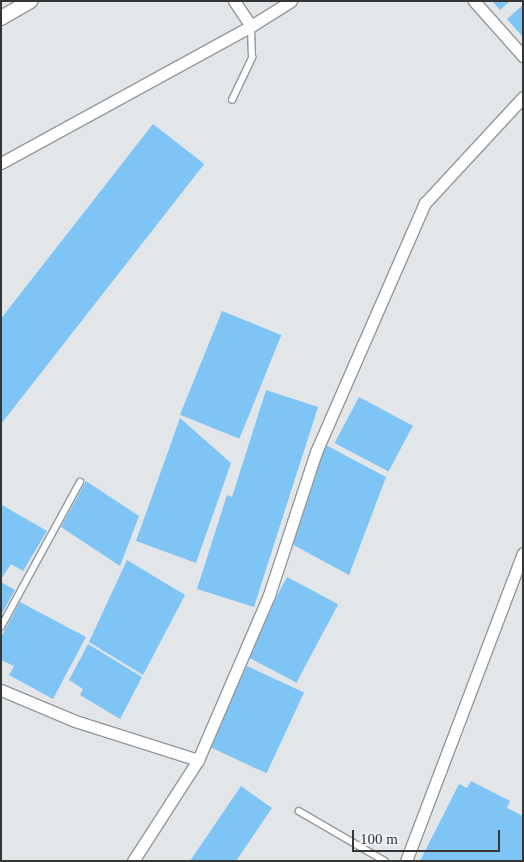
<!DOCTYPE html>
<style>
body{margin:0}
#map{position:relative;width:524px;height:862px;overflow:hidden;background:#e3e6e8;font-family:"Times New Roman",serif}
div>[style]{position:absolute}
.building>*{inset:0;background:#7ec5f6;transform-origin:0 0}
.roads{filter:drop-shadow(1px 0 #95989a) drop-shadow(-1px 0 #95989a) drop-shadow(0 1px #95989a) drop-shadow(0 -1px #95989a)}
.service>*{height:5.5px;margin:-2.75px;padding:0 2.75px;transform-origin:2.75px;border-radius:2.75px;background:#fff}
.minor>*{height:11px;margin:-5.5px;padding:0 5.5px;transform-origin:5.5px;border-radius:5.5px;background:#fff}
.tertiary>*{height:14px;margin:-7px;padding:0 7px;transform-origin:7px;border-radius:7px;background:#fff}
span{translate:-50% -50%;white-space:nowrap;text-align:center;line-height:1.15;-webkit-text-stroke:5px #f0f3f5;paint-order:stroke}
.frame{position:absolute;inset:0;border:2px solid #343535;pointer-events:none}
.scale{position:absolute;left:352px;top:830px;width:148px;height:22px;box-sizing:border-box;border:2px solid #343535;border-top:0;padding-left:6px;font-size:15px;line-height:18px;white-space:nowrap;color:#343535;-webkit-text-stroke:4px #f0f3f5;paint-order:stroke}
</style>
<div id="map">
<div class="building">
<div style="clip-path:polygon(492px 1px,510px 1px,500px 10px)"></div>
<div style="clip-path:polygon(523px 5px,523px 37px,507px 19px)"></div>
<div style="left:153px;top:124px;width:65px;height:330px;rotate:38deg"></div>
<div style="left:222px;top:311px;width:64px;height:112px;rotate:22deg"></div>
<div style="clip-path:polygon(266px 390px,318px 407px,254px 607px,197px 589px,227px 495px,232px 497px)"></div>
<div style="left:359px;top:397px;width:61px;height:52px;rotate:28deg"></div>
<div style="clip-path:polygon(180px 418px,231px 463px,196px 563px,136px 541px)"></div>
<div style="clip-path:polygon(324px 444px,386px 477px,349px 575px,288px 542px)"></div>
<div style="clip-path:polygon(86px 481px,139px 516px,120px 566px,61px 527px)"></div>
<div style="clip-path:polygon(2px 505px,47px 531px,23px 571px,11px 564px,1px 579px)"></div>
<div style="clip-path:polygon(127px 560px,185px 595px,143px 675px,89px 642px)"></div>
<div style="left:287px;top:577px;width:58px;height:89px;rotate:28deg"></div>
<div style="clip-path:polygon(1px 582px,15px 590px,1px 615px)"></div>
<div style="clip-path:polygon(20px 602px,86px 637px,53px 699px,9px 675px,14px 666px,1px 660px,1px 637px)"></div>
<div style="clip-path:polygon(88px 644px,142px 677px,120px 719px,80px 695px,83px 689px,69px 680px)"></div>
<div style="left:247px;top:666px;width:63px;height:89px;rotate:25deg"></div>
<div style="clip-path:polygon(471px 781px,510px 801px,507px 808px,523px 816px,523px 861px,420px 861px,459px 784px,467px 788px)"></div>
<div style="clip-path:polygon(241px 786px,272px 808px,236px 861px,190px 861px)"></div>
</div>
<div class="roads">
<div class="service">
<div style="left:232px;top:100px;width:47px;rotate:-64.5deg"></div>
<div style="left:252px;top:58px;width:31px;rotate:-92deg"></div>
<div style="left:1px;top:627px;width:165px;rotate:-61.4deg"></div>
<div style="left:299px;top:811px;width:99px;rotate:30.2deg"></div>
</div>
<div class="minor">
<div style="left:474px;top:1px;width:74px;rotate:48.3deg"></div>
<div style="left:251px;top:26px;width:47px;rotate:-32deg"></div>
<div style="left:1px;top:163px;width:285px;rotate:-28.7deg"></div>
<div style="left:251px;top:26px;width:30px;rotate:-124deg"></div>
<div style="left:1px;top:690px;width:80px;rotate:22.7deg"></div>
<div style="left:75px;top:721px;width:129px;rotate:17.6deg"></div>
<div style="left:133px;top:861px;width:120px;rotate:-57.2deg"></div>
<div style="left:198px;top:760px;width:180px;rotate:-66.7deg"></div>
<div style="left:269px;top:595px;width:151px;rotate:-71.8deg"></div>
<div style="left:316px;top:452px;width:272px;rotate:-66.4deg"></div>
<div style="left:425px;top:203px;width:144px;rotate:-47.2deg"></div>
<div style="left:406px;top:861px;width:329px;rotate:-69.2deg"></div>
</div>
<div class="tertiary">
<div style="left:1px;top:18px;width:34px;rotate:-30deg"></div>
</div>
</div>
<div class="frame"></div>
<div class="scale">100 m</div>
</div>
